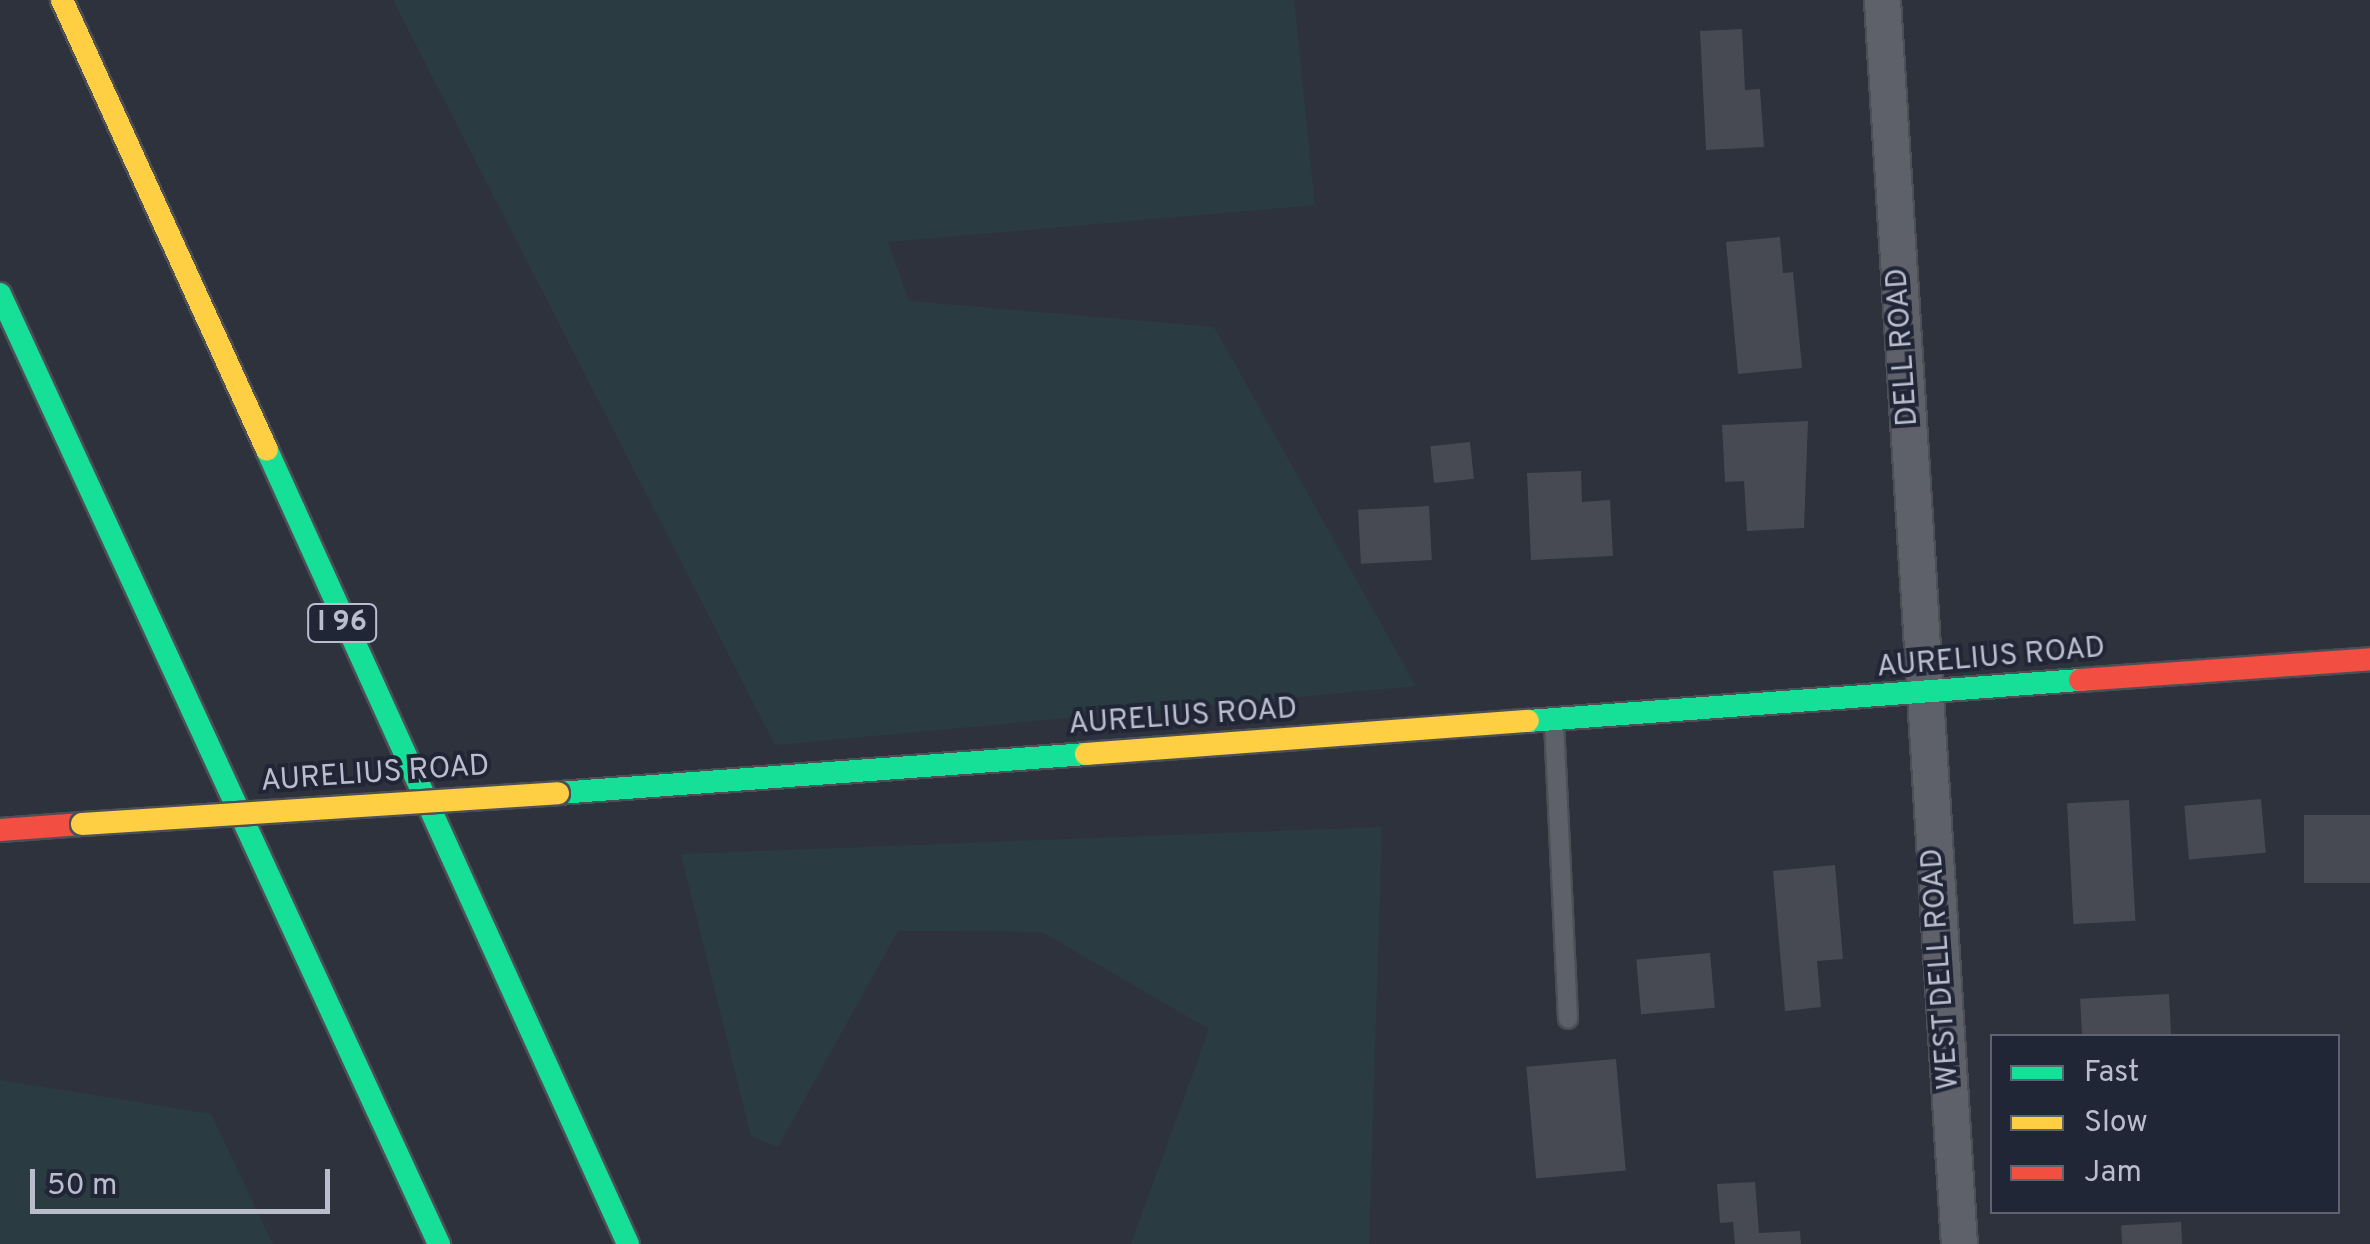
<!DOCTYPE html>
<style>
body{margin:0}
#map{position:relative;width:2370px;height:1244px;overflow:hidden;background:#2e323c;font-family:Overpass,sans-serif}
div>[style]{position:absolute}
.green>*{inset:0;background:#2b3b42}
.building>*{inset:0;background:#474a53;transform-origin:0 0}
.roads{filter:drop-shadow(2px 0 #4c4f56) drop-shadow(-2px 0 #4c4f56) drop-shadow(0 2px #4c4f56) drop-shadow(0 -2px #4c4f56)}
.lane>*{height:18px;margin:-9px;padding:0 9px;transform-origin:9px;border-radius:9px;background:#5e616a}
.street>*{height:35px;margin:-17.5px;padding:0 17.5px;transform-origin:17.5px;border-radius:17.5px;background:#5e616a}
.fast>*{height:22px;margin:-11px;padding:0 11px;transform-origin:11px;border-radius:11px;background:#16e098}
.slow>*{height:22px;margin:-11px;padding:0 11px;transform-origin:11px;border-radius:11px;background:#ffcf43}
.jam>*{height:22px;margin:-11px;padding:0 11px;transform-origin:11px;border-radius:11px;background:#f24e42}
.bridges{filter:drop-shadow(2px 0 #4c4f56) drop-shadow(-2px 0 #4c4f56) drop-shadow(0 2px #4c4f56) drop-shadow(0 -2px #4c4f56)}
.slow-bridge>*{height:22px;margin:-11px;padding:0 11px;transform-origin:11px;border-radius:11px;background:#ffcf43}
span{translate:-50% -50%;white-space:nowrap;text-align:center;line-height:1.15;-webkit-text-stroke:8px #212637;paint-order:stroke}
.shield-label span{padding:2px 8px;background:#212637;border:2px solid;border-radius:8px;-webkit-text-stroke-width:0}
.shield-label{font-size:28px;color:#b9bdcc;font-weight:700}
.street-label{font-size:30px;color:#b9bdcc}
.legend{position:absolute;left:1990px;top:1034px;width:350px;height:180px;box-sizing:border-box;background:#212637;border:2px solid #5e6273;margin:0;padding:12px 18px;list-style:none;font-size:30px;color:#b9bdcc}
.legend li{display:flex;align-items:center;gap:20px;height:50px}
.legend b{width:50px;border:2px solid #5e6273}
.scale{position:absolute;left:30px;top:1169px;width:300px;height:45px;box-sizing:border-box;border:5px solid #b9bdcc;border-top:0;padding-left:12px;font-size:30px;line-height:35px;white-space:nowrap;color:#b9bdcc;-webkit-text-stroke:8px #212637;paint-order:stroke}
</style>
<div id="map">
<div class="green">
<div style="clip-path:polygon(393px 0,1294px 0,1315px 205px,888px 242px,909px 301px,1214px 327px,1416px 686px,775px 745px)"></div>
<div style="clip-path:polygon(1382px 827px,1369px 1244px,1131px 1244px,1209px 1029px,1042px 932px,898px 931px,778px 1147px,751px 1136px,681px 854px)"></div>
<div style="clip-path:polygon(0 1080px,211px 1114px,273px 1244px,0 1244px)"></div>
</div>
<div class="building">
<div style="clip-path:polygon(1742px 29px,1745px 90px,1760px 89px,1764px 147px,1706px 150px,1700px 31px)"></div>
<div style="clip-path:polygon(1780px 237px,1783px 273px,1793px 272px,1802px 368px,1738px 374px,1726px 242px)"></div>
<div style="clip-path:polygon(1808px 421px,1804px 528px,1747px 531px,1744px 481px,1725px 482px,1722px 425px)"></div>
<div style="left:1470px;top:442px;width:37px;height:40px;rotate:84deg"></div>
<div style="clip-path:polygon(1581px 471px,1582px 502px,1610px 500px,1613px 556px,1531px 560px,1527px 473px)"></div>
<div style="left:1429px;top:506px;width:54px;height:71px;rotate:87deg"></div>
<div style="left:2261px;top:799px;width:54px;height:77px;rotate:85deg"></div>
<div style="left:2129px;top:800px;width:121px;height:62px;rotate:87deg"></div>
<div style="left:2370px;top:815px;width:68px;height:66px;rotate:90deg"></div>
<div style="clip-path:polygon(1835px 865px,1843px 959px,1817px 961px,1821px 1007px,1785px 1011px,1773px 871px)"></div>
<div style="left:1710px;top:953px;width:55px;height:74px;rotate:85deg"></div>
<div style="left:2169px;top:994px;width:42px;height:89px;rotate:87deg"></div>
<div style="left:1616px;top:1059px;width:112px;height:90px;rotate:85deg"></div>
<div style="clip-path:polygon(1755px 1182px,1759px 1233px,1800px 1231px,1801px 1244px,1735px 1244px,1733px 1222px,1720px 1223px,1717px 1184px)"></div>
<div style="left:2181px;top:1222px;width:22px;height:60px;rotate:87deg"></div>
</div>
<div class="roads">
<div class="lane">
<div style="left:1554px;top:722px;width:297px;rotate:87.3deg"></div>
</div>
<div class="street">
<div style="left:1882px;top:0;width:1246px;rotate:86.46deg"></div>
</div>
<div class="fast">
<div style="left:0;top:294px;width:1047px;rotate:65.2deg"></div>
<div style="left:267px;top:450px;width:872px;rotate:65.55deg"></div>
<div style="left:1528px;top:721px;width:554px;rotate:-4.25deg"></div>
<div style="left:558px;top:793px;width:529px;rotate:-4.22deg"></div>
</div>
<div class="slow">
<div style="left:62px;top:0;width:494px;rotate:65.5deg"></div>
<div style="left:1086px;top:754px;width:443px;rotate:-4.3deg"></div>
</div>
<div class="jam">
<div style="left:2080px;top:680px;width:291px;rotate:-4.1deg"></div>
<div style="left:0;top:830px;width:82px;rotate:-4.2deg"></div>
</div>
</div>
<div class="bridges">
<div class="slow-bridge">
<div style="left:82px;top:824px;width:477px;rotate:-3.7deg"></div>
</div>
</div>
<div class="shield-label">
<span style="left:342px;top:623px">I 96</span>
</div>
<div class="street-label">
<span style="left:1904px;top:347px;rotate:-94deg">DELL ROAD</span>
<span style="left:1991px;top:659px;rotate:-5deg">AURELIUS ROAD</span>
<span style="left:1183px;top:718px;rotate:-4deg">AURELIUS ROAD</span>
<span style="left:375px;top:775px;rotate:-4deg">AURELIUS ROAD</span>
<span style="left:1942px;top:969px;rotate:-94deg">WEST DELL ROAD</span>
</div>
<ul class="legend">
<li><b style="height:12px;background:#16e098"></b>Fast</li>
<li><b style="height:12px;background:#ffcf43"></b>Slow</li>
<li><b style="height:12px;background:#f24e42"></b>Jam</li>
</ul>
<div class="scale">50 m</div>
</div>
